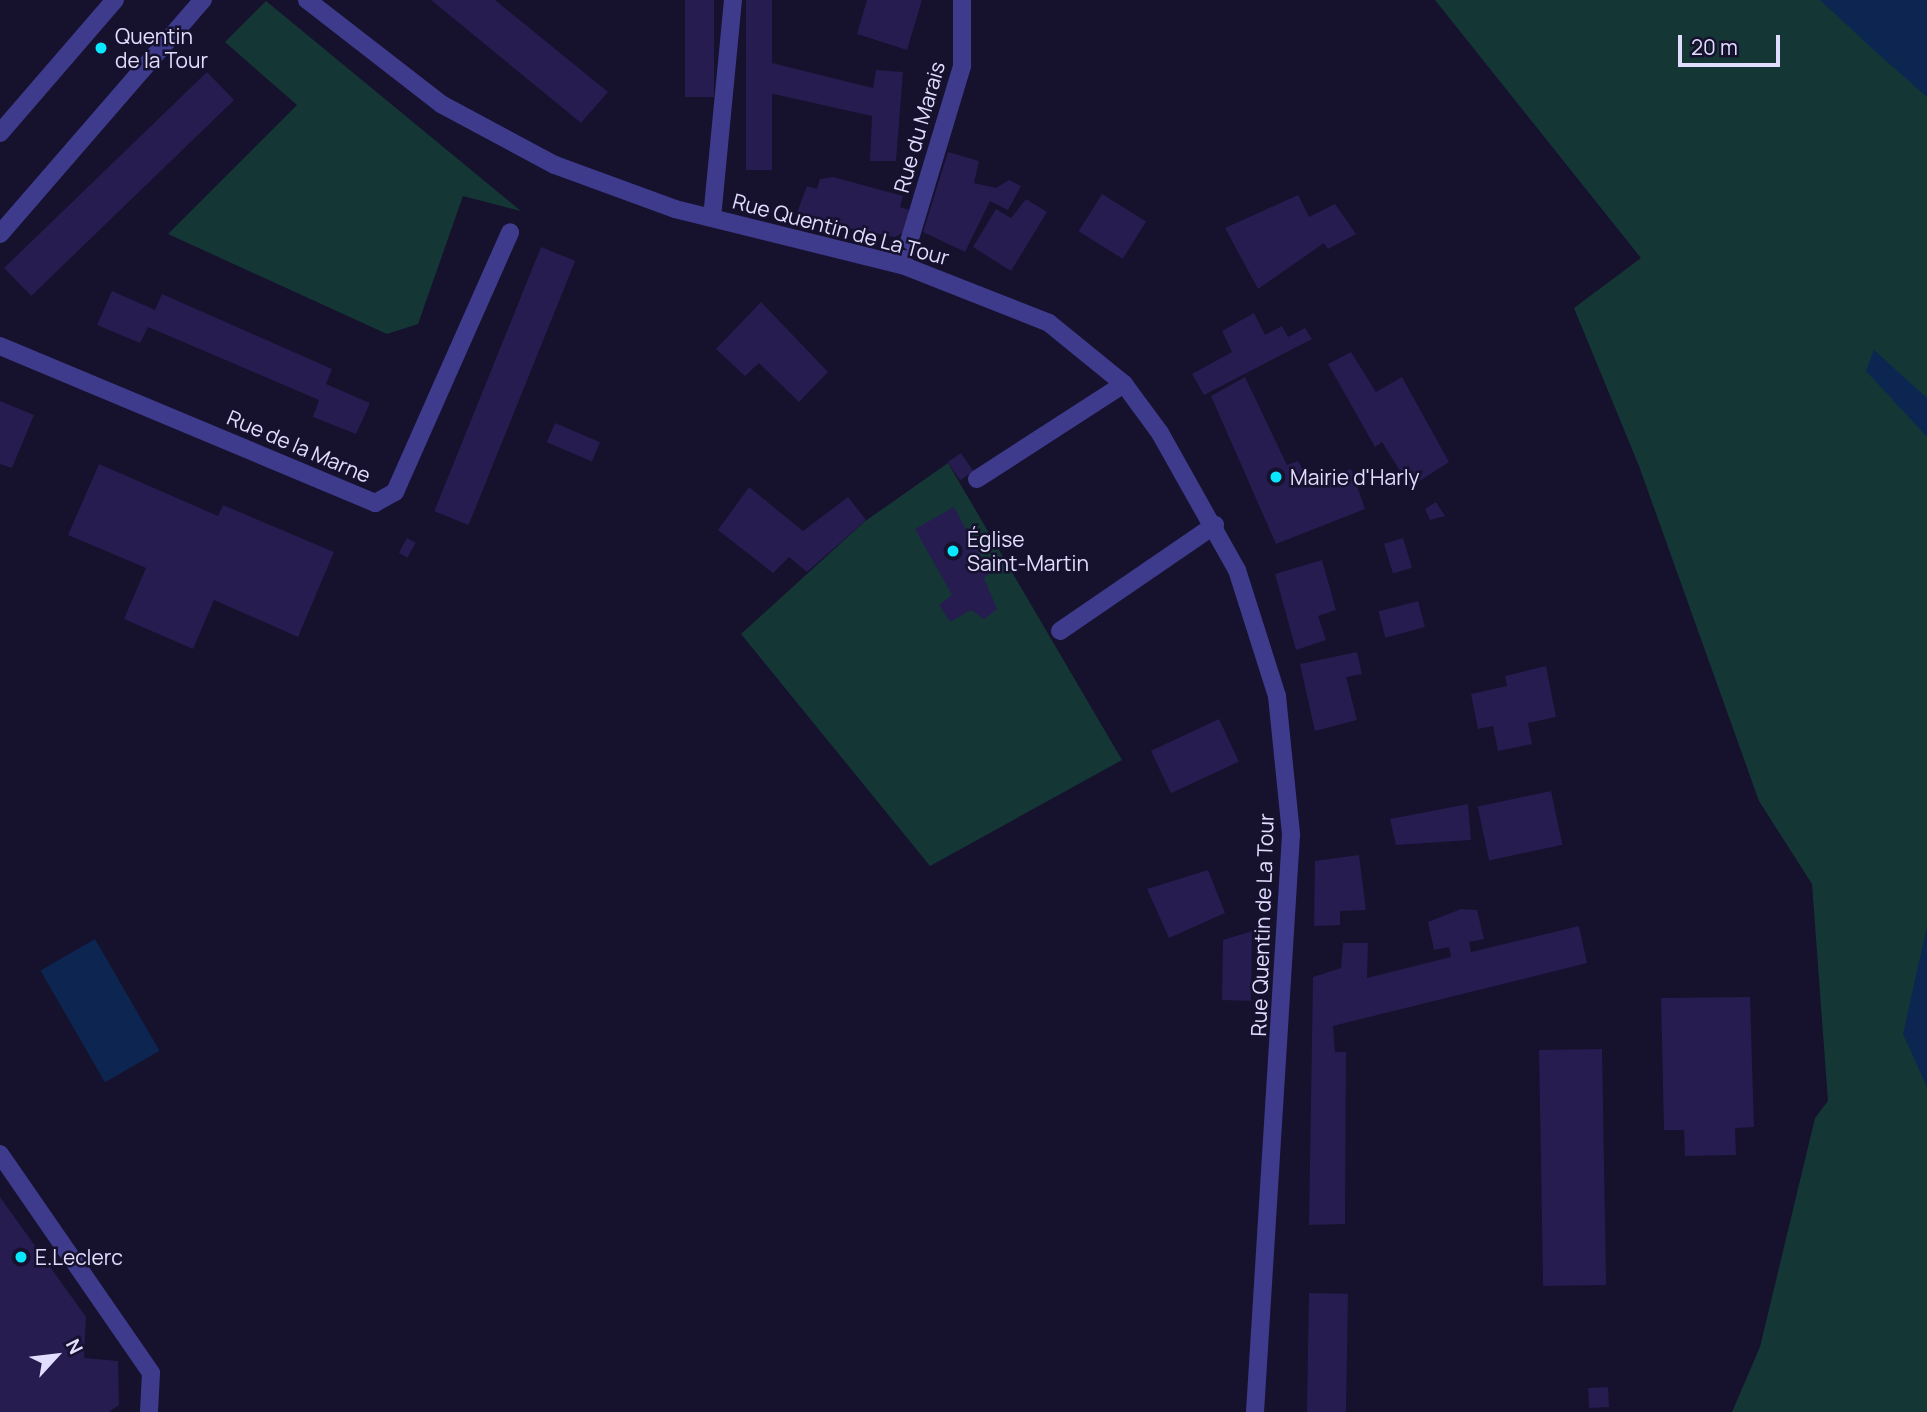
<!DOCTYPE html>
<meta charset="utf-8">
<style>
body{margin:0}
#map{position:relative;width:1927px;height:1412px;overflow:hidden;background:#16112d;font-family:Manrope,sans-serif}
div>[style]{position:absolute}
.green>*{inset:0;background:#143736}
.water>*{inset:0;background:#0c2651;transform-origin:0 0}
.building>*{inset:0;background:#261c4f;transform-origin:0 0}
.minor>*{height:18px;margin:-9px;padding:0 9px;transform-origin:9px;border-radius:9px;background:#3e3b8d}
.dots>*{width:19px;height:19px;translate:-50% -50%;box-sizing:border-box;border:4px solid #16112d;border-radius:50%}
span{translate:-50% -50%;white-space:nowrap;text-align:center;line-height:1.15;-webkit-text-stroke:5px #16112d;paint-order:stroke}
.poi-label{font-size:21px;color:#e1ddff}
.left{translate:0 -50%;text-align:left}
.street-label{font-size:21px;color:#e1ddff}
.north{position:absolute;left:21px;top:1321px;width:70px;height:70px;-webkit-text-stroke:5px #16112d;paint-order:stroke;rotate:63deg;font-size:19px;font-weight:700;line-height:28px;text-align:center;color:#e1ddff}
.north::after{content:'';display:block;margin:auto;width:24px;height:32px;background:#e1ddff;clip-path:polygon(50% 0,100% 100%,50% 72%,0 100%)}
.scale{position:absolute;left:1678px;top:35px;width:102px;height:32px;box-sizing:border-box;border:4px solid #e1ddff;border-top:0;padding-left:9px;font-size:21px;line-height:24px;white-space:nowrap;color:#e1ddff;-webkit-text-stroke:5px #16112d;paint-order:stroke}
</style>
<div id="map">
<div class="green">
<div style="clip-path:polygon(1435px 0,1927px 0,1927px 1412px,1732px 1412px,1760px 1347px,1815px 1118px,1828px 1101px,1812px 884px,1759px 801px,1639px 466px,1574px 308px,1641px 258px)"></div>
<div style="clip-path:polygon(266px 1px,521px 211px,463px 196px,418px 324px,387px 334px,168px 234px,297px 105px,225px 42px)"></div>
<div style="clip-path:polygon(948px 463px,1122px 760px,930px 866px,741px 634px,864px 522px)"></div>
</div>
<div class="water">
<div style="clip-path:polygon(1820px 0,1927px 0,1927px 97px,1875px 51px)"></div>
<div style="clip-path:polygon(1874px 350px,1927px 398px,1927px 437px,1866px 371px)"></div>
<div style="clip-path:polygon(1927px 926px,1927px 1087px,1903px 1034px)"></div>
<div style="left:95px;top:939px;width:129px;height:63px;rotate:60deg"></div>
</div>
<div class="building">
<div style="clip-path:polygon(431px 0,495px 0,608px 92px,581px 123px)"></div>
<div style="left:685px;top:0;width:29px;height:97px"></div>
<div style="left:746px;top:0;width:26px;height:170px"></div>
<div style="clip-path:polygon(867px 0,922px 0,907px 50px,857px 34px)"></div>
<div style="clip-path:polygon(772px 63px,873px 88px,876px 70px,903px 72px,896px 161px,870px 161px,872px 116px,769px 93px)"></div>
<div style="left:207px;top:72px;width:39px;height:282px;rotate:46deg"></div>
<div style="clip-path:polygon(948px 152px,979px 161px,974px 183px,996px 188px,1009px 180px,1021px 186px,1008px 210px,990px 201px,965px 252px,923px 232px)"></div>
<div style="clip-path:polygon(833px 177px,903px 196px,900px 207px,909px 210px,904px 232px,895px 237px,795px 218px,807px 186px,817px 189px,820px 179px)"></div>
<div style="left:1102px;top:194px;width:52px;height:44px;rotate:32deg"></div>
<div style="clip-path:polygon(1298px 195px,1309px 217px,1335px 204px,1356px 234px,1328px 249px,1324px 243px,1258px 289px,1225px 228px)"></div>
<div style="clip-path:polygon(1026px 199px,1047px 212px,1011px 271px,973px 247px,996px 209px,1011px 218px)"></div>
<div style="left:541px;top:247px;width:37px;height:285px;rotate:22deg"></div>
<div style="clip-path:polygon(112px 291px,155px 310px,162px 294px,332px 369px,326px 384px,370px 403px,356px 434px,313px 417px,319px 400px,148px 327px,140px 343px,97px 325px)"></div>
<div style="clip-path:polygon(761px 302px,828px 372px,799px 402px,759px 363px,745px 376px,716px 349px)"></div>
<div style="clip-path:polygon(1254px 313px,1265px 335px,1282px 326px,1288px 337px,1305px 328px,1312px 339px,1204px 395px,1192px 374px,1232px 352px,1222px 331px)"></div>
<div style="clip-path:polygon(1351px 352px,1376px 392px,1402px 377px,1449px 462px,1410px 487px,1382px 442px,1375px 447px,1328px 364px)"></div>
<div style="clip-path:polygon(1245px 377px,1287px 465px,1298px 461px,1310px 484px,1351px 469px,1365px 509px,1276px 544px,1211px 396px)"></div>
<div style="clip-path:polygon(0 401px,34px 415px,12px 468px,0 464px)"></div>
<div style="left:555px;top:423px;width:49px;height:21px;rotate:23deg"></div>
<div style="left:961px;top:453px;width:22px;height:16px;rotate:56deg"></div>
<div style="clip-path:polygon(99px 464px,218px 516px,223px 505px,334px 552px,298px 637px,214px 600px,193px 649px,124px 619px,146px 568px,68px 535px)"></div>
<div style="clip-path:polygon(749px 487px,803px 531px,848px 497px,866px 520px,807px 572px,789px 557px,773px 573px,718px 530px)"></div>
<div style="clip-path:polygon(1436px 502px,1445px 516px,1430px 520px,1425px 509px)"></div>
<div style="clip-path:polygon(954px 507px,990px 573px,984px 578px,997px 609px,984px 619px,971px 610px,950px 622px,939px 605px,952px 595px,915px 529px)"></div>
<div style="left:407px;top:538px;width:10px;height:17px;rotate:29deg"></div>
<div style="left:1403px;top:538px;width:31px;height:20px;rotate:73deg"></div>
<div style="clip-path:polygon(1322px 560px,1336px 610px,1318px 616px,1326px 640px,1296px 650px,1275px 574px)"></div>
<div style="left:1418px;top:601px;width:27px;height:41px;rotate:75deg"></div>
<div style="clip-path:polygon(1357px 652px,1362px 674px,1346px 677px,1357px 720px,1315px 731px,1300px 664px)"></div>
<div style="clip-path:polygon(1546px 666px,1556px 717px,1528px 723px,1532px 744px,1498px 751px,1493px 726px,1478px 729px,1471px 694px,1507px 686px,1505px 676px)"></div>
<div style="left:1219px;top:719px;width:47px;height:75px;rotate:65deg"></div>
<div style="left:1551px;top:791px;width:55px;height:75px;rotate:78deg"></div>
<div style="clip-path:polygon(1468px 804px,1471px 840px,1396px 845px,1390px 819px)"></div>
<div style="clip-path:polygon(1359px 855px,1366px 910px,1340px 911px,1340px 925px,1314px 926px,1315px 861px)"></div>
<div style="clip-path:polygon(1208px 870px,1225px 913px,1169px 938px,1147px 889px)"></div>
<div style="clip-path:polygon(1461px 909px,1477px 910px,1484px 939px,1469px 942px,1471px 952px,1579px 926px,1587px 963px,1333px 1026px,1335px 1052px,1346px 1052px,1345px 1224px,1309px 1225px,1313px 977px,1341px 968px,1343px 943px,1368px 943px,1367px 978px,1451px 957px,1449px 947px,1434px 950px,1428px 922px)"></div>
<div style="clip-path:polygon(1252px 931px,1251px 1001px,1222px 1000px,1223px 940px)"></div>
<div style="clip-path:polygon(1750px 997px,1754px 1127px,1735px 1128px,1736px 1155px,1685px 1156px,1684px 1130px,1664px 1130px,1661px 998px)"></div>
<div style="left:1602px;top:1049px;width:236px;height:63px;rotate:89deg"></div>
<div style="clip-path:polygon(0 1197px,86px 1317px,84px 1358px,118px 1361px,119px 1405px,109px 1412px,0 1412px)"></div>
<div style="left:1309px;top:1293px;width:39px;height:119px;rotate:1deg"></div>
<div style="left:1608px;top:1387px;width:20px;height:20px;rotate:87deg"></div>
</div>
<div class="minor">
<div style="left:307px;top:0;width:170px;rotate:37.8deg"></div>
<div style="left:441px;top:104px;width:129px;rotate:28.2deg"></div>
<div style="left:555px;top:165px;width:128px;rotate:20.1deg"></div>
<div style="left:675px;top:209px;width:234px;rotate:13.9deg"></div>
<div style="left:902px;top:265px;width:158px;rotate:21.5deg"></div>
<div style="left:1049px;top:323px;width:97px;rotate:39.1deg"></div>
<div style="left:1124px;top:384px;width:61px;rotate:53.7deg"></div>
<div style="left:1160px;top:433px;width:157px;rotate:60.7deg"></div>
<div style="left:1237px;top:570px;width:132px;rotate:72.4deg"></div>
<div style="left:1277px;top:696px;width:140px;rotate:84.2deg"></div>
<div style="left:1291px;top:835px;width:578px;rotate:93.57deg"></div>
<div style="left:0;top:133px;width:176px;rotate:-49.2deg"></div>
<div style="left:712px;top:218px;width:219px;rotate:-84.5deg"></div>
<div style="left:0;top:234px;width:310px;rotate:-49.1deg"></div>
<div style="left:902px;top:265px;width:208px;rotate:-73.2deg"></div>
<div style="left:962px;top:66px;width:66px;rotate:-90deg"></div>
<div style="left:0;top:346px;width:407px;rotate:22.7deg"></div>
<div style="left:375px;top:503px;width:23px;rotate:-29deg"></div>
<div style="left:395px;top:492px;width:284px;rotate:-66.1deg"></div>
<div style="left:977px;top:479px;width:175px;rotate:-32.9deg"></div>
<div style="left:1060px;top:631px;width:188px;rotate:-34.4deg"></div>
<div style="left:0;top:1154px;width:266px;rotate:55.4deg"></div>
<div style="left:151px;top:1373px;width:39px;rotate:93deg"></div>
</div>
<div class="dots">
<div style="left:101px;top:48px;background:#09e8ff"></div>
<div style="left:1276px;top:477px;background:#09e8ff"></div>
<div style="left:953px;top:551px;background:#09e8ff"></div>
<div style="left:21px;top:1257px;background:#09e8ff"></div>
</div>
<div class="poi-label">
<span class="left" style="left:115px;top:48px">Quentin<br>de la Tour</span>
<span class="left" style="left:1290px;top:477px">Mairie d'Harly</span>
<span class="left" style="left:967px;top:551px">Église<br>Saint-Martin</span>
<span class="left" style="left:35px;top:1257px">E.Leclerc</span>
</div>
<div class="street-label">
<span style="left:919px;top:127px;rotate:-74deg">Rue du Marais</span>
<span style="left:841px;top:229px;rotate:15deg">Rue Quentin de La Tour</span>
<span style="left:299px;top:446px;rotate:23deg">Rue de la Marne</span>
<span style="left:1262px;top:925px;rotate:-88deg">Rue Quentin de La Tour</span>
</div>
<div class="north">N</div>
<div class="scale">20 m</div>
</div>
